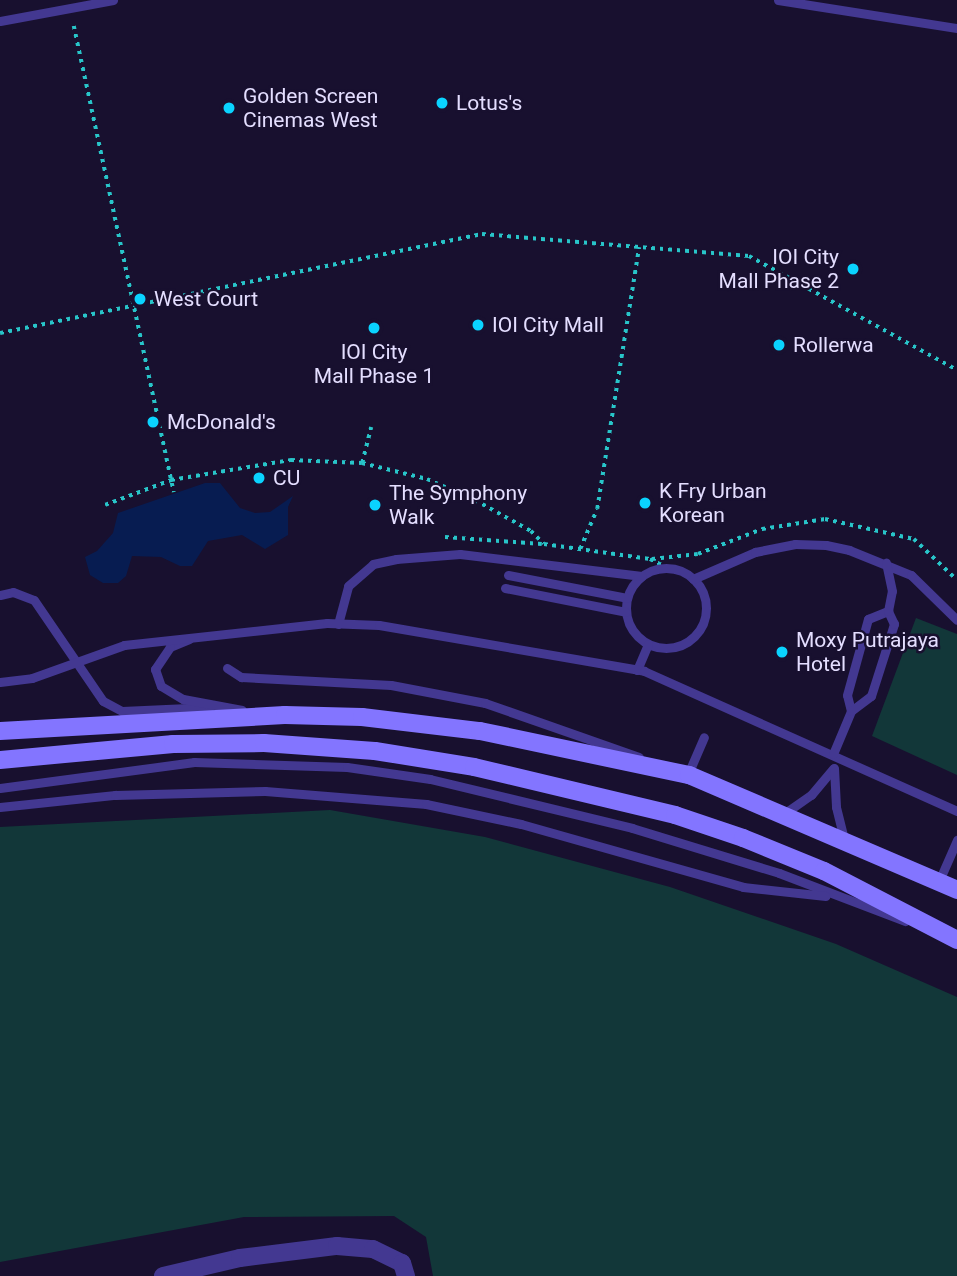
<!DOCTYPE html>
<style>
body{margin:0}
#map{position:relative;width:957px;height:1276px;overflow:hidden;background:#18102f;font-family:Roboto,sans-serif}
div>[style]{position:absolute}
.green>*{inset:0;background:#123739}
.water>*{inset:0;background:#071c51}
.path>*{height:3.5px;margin-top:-1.75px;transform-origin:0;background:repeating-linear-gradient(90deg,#28c5c9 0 3.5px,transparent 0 8.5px)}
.lane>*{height:9px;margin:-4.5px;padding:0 4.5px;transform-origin:4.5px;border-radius:4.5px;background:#433891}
.lane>.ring{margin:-4.5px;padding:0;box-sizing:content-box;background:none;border:9px solid #433891;border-radius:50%}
.street>*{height:18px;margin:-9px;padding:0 9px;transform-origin:9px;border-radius:9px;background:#433891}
.secondary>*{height:18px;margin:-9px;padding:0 9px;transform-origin:9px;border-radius:9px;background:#8375ff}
.dots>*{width:19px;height:19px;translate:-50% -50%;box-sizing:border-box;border:4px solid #18102f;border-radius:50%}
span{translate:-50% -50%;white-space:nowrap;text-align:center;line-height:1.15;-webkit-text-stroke:5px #18102f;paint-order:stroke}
.poi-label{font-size:21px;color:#e4deff}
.left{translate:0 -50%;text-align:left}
.right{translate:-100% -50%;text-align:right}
</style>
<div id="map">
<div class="green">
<div style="clip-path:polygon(916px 618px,957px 634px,957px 775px,872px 736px)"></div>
<div style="clip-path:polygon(330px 810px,485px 837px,670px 887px,836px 944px,957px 997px,957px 1276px,433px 1276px,426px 1237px,394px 1216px,244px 1217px,0 1262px,0 827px)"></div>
</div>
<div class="water">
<div style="clip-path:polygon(205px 483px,220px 483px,240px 508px,255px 513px,270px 512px,293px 496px,288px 507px,288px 535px,265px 549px,242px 535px,208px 541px,192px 566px,180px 566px,161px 557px,132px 556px,126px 576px,118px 583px,103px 583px,90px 575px,85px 557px,97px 551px,113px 533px,118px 513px)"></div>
</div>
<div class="path">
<div style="left:74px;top:26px;width:477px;rotate:77.9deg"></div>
<div style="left:0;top:333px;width:492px;rotate:-11.6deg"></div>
<div style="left:482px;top:234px;width:268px;rotate:4.7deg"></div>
<div style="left:749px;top:256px;width:237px;rotate:28.7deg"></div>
<div style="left:362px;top:463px;width:37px;rotate:-76deg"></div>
<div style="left:105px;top:505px;width:71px;rotate:-20.7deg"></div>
<div style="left:171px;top:480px;width:122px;rotate:-9.5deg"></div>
<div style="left:291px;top:460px;width:71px;rotate:2.4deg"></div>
<div style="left:362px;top:463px;width:67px;rotate:13.8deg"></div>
<div style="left:427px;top:479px;width:52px;rotate:23.6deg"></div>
<div style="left:475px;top:500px;width:64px;rotate:29deg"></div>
<div style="left:531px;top:531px;width:18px;rotate:45deg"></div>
<div style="left:544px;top:544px;width:107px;rotate:8.1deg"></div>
<div style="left:650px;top:559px;width:20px;rotate:27deg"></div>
<div style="left:445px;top:537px;width:97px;rotate:4.1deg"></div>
<div style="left:580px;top:549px;width:43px;rotate:-67deg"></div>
<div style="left:597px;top:509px;width:265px;rotate:-80.9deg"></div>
<div style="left:652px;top:559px;width:46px;rotate:-6.2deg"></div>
<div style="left:698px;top:554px;width:69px;rotate:-21.3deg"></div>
<div style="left:762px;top:529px;width:64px;rotate:-9deg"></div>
<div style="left:825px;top:519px;width:91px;rotate:12.7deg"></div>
<div style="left:914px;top:539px;width:59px;rotate:43.6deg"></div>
</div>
<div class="lane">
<div style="left:778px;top:0;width:181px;rotate:8.9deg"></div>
<div style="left:0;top:21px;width:115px;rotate:-10.5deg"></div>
<div class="ring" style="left:626px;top:568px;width:71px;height:71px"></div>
<div style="left:508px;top:575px;width:121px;rotate:10.9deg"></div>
<div style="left:693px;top:579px;width:68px;rotate:-23.5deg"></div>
<div style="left:755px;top:552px;width:41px;rotate:-11.3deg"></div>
<div style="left:795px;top:544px;width:31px;rotate:2deg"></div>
<div style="left:826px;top:545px;width:24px;rotate:12deg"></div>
<div style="left:849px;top:550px;width:67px;rotate:22deg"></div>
<div style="left:911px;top:575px;width:64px;rotate:44.4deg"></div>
<div style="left:505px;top:588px;width:123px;rotate:11.2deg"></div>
<div style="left:0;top:595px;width:13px;rotate:-13deg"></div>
<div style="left:13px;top:592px;width:22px;rotate:21deg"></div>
<div style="left:34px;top:600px;width:122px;rotate:55.7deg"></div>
<div style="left:103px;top:701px;width:21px;rotate:28deg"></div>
<div style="left:122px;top:711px;width:88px;rotate:-2.6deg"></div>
<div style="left:338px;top:624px;width:39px;rotate:-75deg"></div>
<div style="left:348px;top:586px;width:33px;rotate:-41deg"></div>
<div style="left:373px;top:564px;width:24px;rotate:-12deg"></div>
<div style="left:396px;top:559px;width:64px;rotate:-4.5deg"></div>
<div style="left:460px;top:554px;width:183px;rotate:6.9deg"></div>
<div style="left:189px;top:639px;width:21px;rotate:157deg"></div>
<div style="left:170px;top:647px;width:27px;rotate:124deg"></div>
<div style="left:155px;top:669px;width:18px;rotate:71deg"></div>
<div style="left:161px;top:686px;width:26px;rotate:31deg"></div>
<div style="left:183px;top:699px;width:60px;rotate:10.6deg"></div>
<div style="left:227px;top:668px;width:17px;rotate:33deg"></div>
<div style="left:241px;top:677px;width:150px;rotate:3.1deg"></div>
<div style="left:391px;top:685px;width:96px;rotate:10.8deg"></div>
<div style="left:485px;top:703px;width:163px;rotate:19.3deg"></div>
<div style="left:637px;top:670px;width:28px;rotate:-67deg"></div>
<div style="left:0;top:682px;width:32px;rotate:-7deg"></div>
<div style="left:32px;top:678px;width:98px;rotate:-19.7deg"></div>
<div style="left:124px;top:645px;width:204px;rotate:-6.2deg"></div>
<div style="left:327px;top:623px;width:52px;rotate:2.2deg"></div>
<div style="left:379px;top:625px;width:269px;rotate:9.8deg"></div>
<div style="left:644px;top:671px;width:343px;rotate:24.1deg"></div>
<div style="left:851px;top:711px;width:16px;rotate:-104deg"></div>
<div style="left:847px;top:695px;width:79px;rotate:-74.6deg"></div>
<div style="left:868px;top:619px;width:22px;rotate:-22deg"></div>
<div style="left:833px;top:754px;width:47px;rotate:-67.3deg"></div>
<div style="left:851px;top:711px;width:25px;rotate:-37deg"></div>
<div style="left:871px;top:696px;width:76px;rotate:-72.3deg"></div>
<div style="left:894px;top:624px;width:14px;rotate:-115deg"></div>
<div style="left:888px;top:611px;width:20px;rotate:-79deg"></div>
<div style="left:892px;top:591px;width:29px;rotate:-102deg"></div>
<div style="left:688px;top:774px;width:40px;rotate:-66.6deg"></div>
<div style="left:0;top:788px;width:196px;rotate:-7.6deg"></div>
<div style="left:194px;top:762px;width:153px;rotate:1.9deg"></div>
<div style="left:347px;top:767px;width:84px;rotate:8.2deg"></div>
<div style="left:430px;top:779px;width:208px;rotate:13.6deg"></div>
<div style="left:632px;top:828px;width:154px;rotate:17deg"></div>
<div style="left:779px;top:873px;width:135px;rotate:20.9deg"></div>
<div style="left:0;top:807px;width:116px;rotate:-6deg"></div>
<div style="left:115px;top:795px;width:150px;rotate:-1.5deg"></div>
<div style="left:265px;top:791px;width:162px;rotate:4.6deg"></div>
<div style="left:426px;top:804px;width:97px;rotate:11.9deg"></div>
<div style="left:521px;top:824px;width:231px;rotate:15.8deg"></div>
<div style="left:743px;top:887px;width:83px;rotate:6.2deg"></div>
<div style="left:785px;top:813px;width:32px;rotate:-35deg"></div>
<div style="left:811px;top:795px;width:35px;rotate:-50deg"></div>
<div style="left:834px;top:768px;width:39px;rotate:87deg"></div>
<div style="left:836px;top:807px;width:33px;rotate:76deg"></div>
<div style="left:939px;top:881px;width:45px;rotate:-66.3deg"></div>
</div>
<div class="street">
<div style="left:163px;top:1276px;width:79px;rotate:-13.2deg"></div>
<div style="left:240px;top:1258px;width:98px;rotate:-7.1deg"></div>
<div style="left:337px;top:1246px;width:36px;rotate:5deg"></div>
<div style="left:373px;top:1249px;width:32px;rotate:26deg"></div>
<div style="left:402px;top:1263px;width:14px;rotate:73deg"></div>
</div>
<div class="secondary">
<div style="left:0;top:731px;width:285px;rotate:-3.2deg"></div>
<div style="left:285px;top:715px;width:77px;rotate:1.5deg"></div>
<div style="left:362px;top:717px;width:119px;rotate:6.8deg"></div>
<div style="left:480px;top:731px;width:214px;rotate:11.9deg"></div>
<div style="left:689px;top:775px;width:292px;rotate:23.2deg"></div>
<div style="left:0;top:760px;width:174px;rotate:-5.3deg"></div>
<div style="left:173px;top:744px;width:91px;rotate:-0.6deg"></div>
<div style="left:264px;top:743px;width:111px;rotate:4.1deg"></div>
<div style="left:375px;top:751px;width:100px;rotate:9.2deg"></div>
<div style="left:474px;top:767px;width:207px;rotate:13.4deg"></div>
<div style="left:675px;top:815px;width:72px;rotate:18.7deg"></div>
<div style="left:743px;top:838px;width:87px;rotate:22.2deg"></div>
<div style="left:824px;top:871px;width:150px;rotate:27.4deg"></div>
</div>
<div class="dots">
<div style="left:442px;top:103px;background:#0ad3ff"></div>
<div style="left:229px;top:108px;background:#0ad3ff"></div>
<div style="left:853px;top:269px;background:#0ad3ff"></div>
<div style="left:140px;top:299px;background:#0ad3ff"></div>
<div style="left:478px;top:325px;background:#0ad3ff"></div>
<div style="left:374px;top:328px;background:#0ad3ff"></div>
<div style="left:779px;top:345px;background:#0ad3ff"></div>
<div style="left:153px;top:422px;background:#0ad3ff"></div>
<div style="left:259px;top:478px;background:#0ad3ff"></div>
<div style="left:645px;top:503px;background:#0ad3ff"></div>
<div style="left:375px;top:505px;background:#0ad3ff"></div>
<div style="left:782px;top:652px;background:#0ad3ff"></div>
</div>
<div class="poi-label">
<span class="left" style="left:243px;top:108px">Golden Screen<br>Cinemas West</span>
<span class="left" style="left:456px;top:103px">Lotus's</span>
<span class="right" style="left:839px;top:269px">IOI City<br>Mall Phase 2</span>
<span class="left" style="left:154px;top:299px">West Court</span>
<span class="left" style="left:492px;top:325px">IOI City Mall</span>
<span class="left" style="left:793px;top:345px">Rollerwa</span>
<span style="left:374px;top:364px">IOI City<br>Mall Phase 1</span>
<span class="left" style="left:167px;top:422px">McDonald's</span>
<span class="left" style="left:273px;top:478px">CU</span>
<span class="left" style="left:659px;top:503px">K Fry Urban<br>Korean</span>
<span class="left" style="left:389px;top:505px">The Symphony<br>Walk</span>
<span class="left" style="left:796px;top:652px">Moxy Putrajaya<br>Hotel</span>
</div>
</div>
